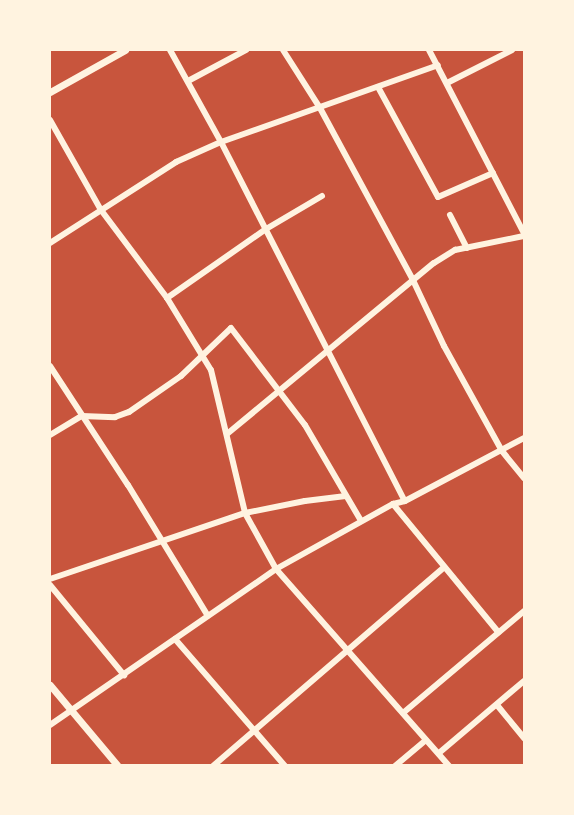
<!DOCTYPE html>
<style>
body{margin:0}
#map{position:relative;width:574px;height:815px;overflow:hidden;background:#c8553d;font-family:Cabin,sans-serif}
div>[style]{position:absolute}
.minor>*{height:6px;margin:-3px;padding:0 3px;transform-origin:3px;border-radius:3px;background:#fff3e0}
.tertiary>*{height:7px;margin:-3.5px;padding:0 3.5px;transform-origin:3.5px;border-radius:3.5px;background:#fff3e0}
span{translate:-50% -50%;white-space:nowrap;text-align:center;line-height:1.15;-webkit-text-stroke:4.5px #fff3e0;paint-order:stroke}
.frame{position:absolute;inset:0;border:51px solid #fff3e0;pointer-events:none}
</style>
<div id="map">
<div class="minor">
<div style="left:170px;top:50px;width:105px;rotate:61deg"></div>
<div style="left:221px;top:142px;width:403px;rotate:62.9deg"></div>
<div style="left:283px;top:50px;width:69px;rotate:57.5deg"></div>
<div style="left:320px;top:108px;width:193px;rotate:61.6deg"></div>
<div style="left:412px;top:278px;width:75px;rotate:64.8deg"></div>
<div style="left:444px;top:346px;width:120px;rotate:61.1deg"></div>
<div style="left:502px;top:451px;width:35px;rotate:51deg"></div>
<div style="left:429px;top:50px;width:206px;rotate:62.6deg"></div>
<div style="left:188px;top:81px;width:66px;rotate:-28.1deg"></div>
<div style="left:447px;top:83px;width:73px;rotate:-26.9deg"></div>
<div style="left:378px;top:87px;width:125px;rotate:61.4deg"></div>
<div style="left:438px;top:197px;width:60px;rotate:-23.6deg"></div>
<div style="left:50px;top:120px;width:103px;rotate:60.5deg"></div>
<div style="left:101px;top:210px;width:110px;rotate:53.1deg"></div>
<div style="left:167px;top:298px;width:84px;rotate:58.6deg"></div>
<div style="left:211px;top:370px;width:147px;rotate:76.6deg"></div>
<div style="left:245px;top:513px;width:64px;rotate:61deg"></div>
<div style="left:276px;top:569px;width:262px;rotate:48.7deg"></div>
<div style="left:450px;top:215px;width:37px;rotate:63deg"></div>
<div style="left:50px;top:243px;width:150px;rotate:-32.7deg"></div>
<div style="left:176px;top:162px;width:49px;rotate:-24deg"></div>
<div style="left:221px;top:142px;width:230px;rotate:-19.5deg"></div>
<div style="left:167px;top:298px;width:121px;rotate:-34.9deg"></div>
<div style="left:266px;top:229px;width:65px;rotate:-30.5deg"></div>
<div style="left:50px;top:366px;width:142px;rotate:56.8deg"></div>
<div style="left:128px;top:485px;width:153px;rotate:58.6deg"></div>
<div style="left:227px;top:434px;width:268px;rotate:-39.6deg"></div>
<div style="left:434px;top:263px;width:25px;rotate:-32deg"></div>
<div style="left:455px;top:250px;width:70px;rotate:-11.5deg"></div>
<div style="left:50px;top:435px;width:37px;rotate:-31deg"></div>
<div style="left:82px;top:416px;width:33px;rotate:2deg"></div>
<div style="left:115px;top:417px;width:15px;rotate:-20deg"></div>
<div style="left:129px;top:412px;width:63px;rotate:-34.7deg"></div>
<div style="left:181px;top:376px;width:69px;rotate:-43.8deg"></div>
<div style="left:231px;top:328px;width:122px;rotate:52.7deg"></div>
<div style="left:305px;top:425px;width:111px;rotate:59.7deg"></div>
<div style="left:393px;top:504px;width:166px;rotate:50.6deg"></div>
<div style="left:50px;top:579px;width:206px;rotate:-18.7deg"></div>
<div style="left:245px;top:513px;width:61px;rotate:-11.3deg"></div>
<div style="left:305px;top:501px;width:41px;rotate:-7deg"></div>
<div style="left:50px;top:585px;width:117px;rotate:50.6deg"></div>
<div style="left:175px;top:639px;width:168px;rotate:49.1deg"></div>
<div style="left:497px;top:705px;width:43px;rotate:50.7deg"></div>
<div style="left:403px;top:713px;width:158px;rotate:-40.1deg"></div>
<div style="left:50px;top:725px;width:275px;rotate:-34.6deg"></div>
<div style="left:276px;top:569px;width:134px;rotate:-29.1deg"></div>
<div style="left:393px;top:504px;width:12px;rotate:-14deg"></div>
<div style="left:405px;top:501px;width:135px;rotate:-27.9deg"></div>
<div style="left:439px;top:753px;width:111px;rotate:-40.3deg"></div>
<div style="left:213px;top:766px;width:305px;rotate:-40.7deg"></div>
<div style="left:395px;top:766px;width:40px;rotate:-40deg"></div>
</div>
<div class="tertiary">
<div style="left:50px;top:92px;width:86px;rotate:-29.2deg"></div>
<div style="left:50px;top:685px;width:106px;rotate:50deg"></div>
</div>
<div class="frame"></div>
</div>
